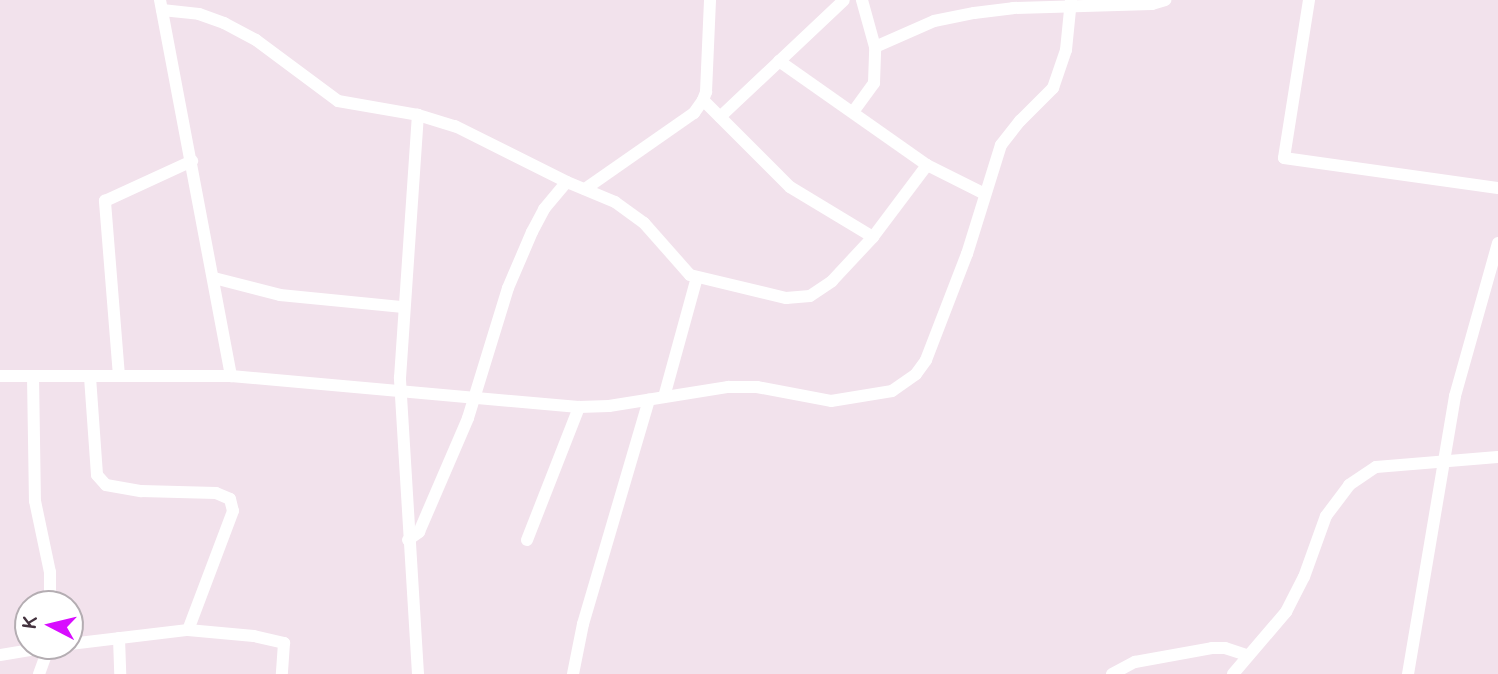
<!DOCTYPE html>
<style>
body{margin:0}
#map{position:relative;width:1498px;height:674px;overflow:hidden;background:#f2e2ec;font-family:"Varela Round",sans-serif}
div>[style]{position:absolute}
.street>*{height:12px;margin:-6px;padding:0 6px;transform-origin:6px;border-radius:6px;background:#fff}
span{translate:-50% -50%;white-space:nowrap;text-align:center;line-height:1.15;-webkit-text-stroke:5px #fff;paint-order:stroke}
.north{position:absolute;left:14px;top:590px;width:70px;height:70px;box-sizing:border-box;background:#fff;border:2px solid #b4adb2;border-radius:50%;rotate:277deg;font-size:19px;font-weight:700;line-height:28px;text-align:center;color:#43323e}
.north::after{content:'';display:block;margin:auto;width:24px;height:32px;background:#d80cff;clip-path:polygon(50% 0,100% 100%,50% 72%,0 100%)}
</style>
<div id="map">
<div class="street">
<div style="left:160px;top:0;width:383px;rotate:79.3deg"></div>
<div style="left:1309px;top:0;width:160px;rotate:99deg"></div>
<div style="left:1284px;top:158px;width:216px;rotate:8deg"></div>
<div style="left:162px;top:10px;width:37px;rotate:6deg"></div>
<div style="left:199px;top:14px;width:27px;rotate:20deg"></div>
<div style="left:224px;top:23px;width:36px;rotate:28deg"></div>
<div style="left:256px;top:40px;width:102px;rotate:36.6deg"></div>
<div style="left:338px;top:101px;width:81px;rotate:9.9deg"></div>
<div style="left:418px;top:115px;width:39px;rotate:17deg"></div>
<div style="left:455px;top:126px;width:125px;rotate:26.6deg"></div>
<div style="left:567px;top:182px;width:52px;rotate:22.6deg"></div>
<div style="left:615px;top:202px;width:36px;rotate:36deg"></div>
<div style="left:644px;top:223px;width:69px;rotate:48.5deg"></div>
<div style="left:690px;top:275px;width:99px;rotate:13.5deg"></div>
<div style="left:786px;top:298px;width:24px;rotate:-5deg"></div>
<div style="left:810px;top:296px;width:27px;rotate:-34deg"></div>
<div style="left:832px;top:281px;width:60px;rotate:-47deg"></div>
<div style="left:873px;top:237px;width:90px;rotate:-53.1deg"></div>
<div style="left:875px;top:47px;width:64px;rotate:-23.8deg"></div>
<div style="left:934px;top:21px;width:41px;rotate:-11.3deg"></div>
<div style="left:974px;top:13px;width:39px;rotate:-7deg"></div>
<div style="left:1013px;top:8px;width:139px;rotate:-1.6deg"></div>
<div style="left:1152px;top:4px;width:14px;rotate:-17deg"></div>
<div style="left:779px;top:61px;width:181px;rotate:35.1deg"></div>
<div style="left:927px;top:165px;width:65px;rotate:26.6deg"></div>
<div style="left:703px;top:100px;width:123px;rotate:45deg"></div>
<div style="left:790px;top:187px;width:97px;rotate:31.1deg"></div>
<div style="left:853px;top:112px;width:36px;rotate:-54deg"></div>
<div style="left:874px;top:83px;width:36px;rotate:-88deg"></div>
<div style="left:875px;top:47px;width:49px;rotate:-105.5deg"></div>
<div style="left:720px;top:117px;width:170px;rotate:-43.3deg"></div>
<div style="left:585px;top:189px;width:133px;rotate:-34.9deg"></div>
<div style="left:694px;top:113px;width:16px;rotate:-55deg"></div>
<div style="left:703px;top:100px;width:9px;rotate:-69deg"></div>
<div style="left:706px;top:92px;width:92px;rotate:-87.5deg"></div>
<div style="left:214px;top:278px;width:68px;rotate:14.4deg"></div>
<div style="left:280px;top:295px;width:124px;rotate:5.6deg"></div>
<div style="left:0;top:376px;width:231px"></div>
<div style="left:231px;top:376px;width:349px;rotate:5.1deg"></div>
<div style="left:579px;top:407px;width:30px;rotate:-2deg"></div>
<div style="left:609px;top:406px;width:121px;rotate:-9.1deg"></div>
<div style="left:728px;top:387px;width:29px"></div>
<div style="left:757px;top:387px;width:75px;rotate:10.7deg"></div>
<div style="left:831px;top:401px;width:62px;rotate:-9.3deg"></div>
<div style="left:892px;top:391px;width:29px;rotate:-35deg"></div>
<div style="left:916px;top:374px;width:17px;rotate:-54deg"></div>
<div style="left:926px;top:360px;width:114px;rotate:-68.9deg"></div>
<div style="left:967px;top:254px;width:114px;rotate:-72.7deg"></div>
<div style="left:1001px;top:145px;width:31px;rotate:-52deg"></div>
<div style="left:1020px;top:121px;width:47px;rotate:-45deg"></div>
<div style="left:1053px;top:88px;width:40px;rotate:-71.1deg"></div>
<div style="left:1066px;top:50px;width:50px;rotate:-84.3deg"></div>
<div style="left:33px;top:376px;width:125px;rotate:89.1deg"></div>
<div style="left:35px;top:501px;width:73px;rotate:78.1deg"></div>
<div style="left:50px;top:572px;width:32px;rotate:90deg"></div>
<div style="left:119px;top:376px;width:176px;rotate:-94.6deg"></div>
<div style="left:105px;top:201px;width:96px;rotate:-24.7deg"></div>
<div style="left:90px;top:377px;width:98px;rotate:85.9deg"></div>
<div style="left:97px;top:475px;width:13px;rotate:48deg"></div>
<div style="left:106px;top:485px;width:36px;rotate:10deg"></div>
<div style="left:141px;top:491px;width:75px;rotate:1.5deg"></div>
<div style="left:216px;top:493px;width:15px;rotate:23deg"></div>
<div style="left:230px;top:499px;width:12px;rotate:76deg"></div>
<div style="left:233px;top:511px;width:127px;rotate:110.7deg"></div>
<div style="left:664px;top:397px;width:124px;rotate:-74.6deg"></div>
<div style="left:408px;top:540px;width:14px;rotate:-36deg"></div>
<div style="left:419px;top:532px;width:124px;rotate:-66.7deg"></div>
<div style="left:468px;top:418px;width:136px;rotate:-72.9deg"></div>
<div style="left:508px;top:288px;width:61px;rotate:-66.8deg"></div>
<div style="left:532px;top:232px;width:26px;rotate:-62deg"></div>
<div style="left:544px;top:209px;width:35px;rotate:-50deg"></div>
<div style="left:527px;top:540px;width:143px;rotate:-68.6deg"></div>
<div style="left:119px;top:638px;width:36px;rotate:88deg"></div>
<div style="left:70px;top:644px;width:119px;rotate:-6.8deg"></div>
<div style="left:188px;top:630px;width:66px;rotate:5.2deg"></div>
<div style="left:254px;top:636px;width:31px;rotate:13deg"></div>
<div style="left:284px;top:643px;width:31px;rotate:94deg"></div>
<div style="left:0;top:655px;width:56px;rotate:-9.3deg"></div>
<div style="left:39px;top:674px;width:30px;rotate:-70deg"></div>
<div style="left:418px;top:674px;width:297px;rotate:-93.5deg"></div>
<div style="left:400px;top:378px;width:264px;rotate:-86.1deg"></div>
<div style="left:573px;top:674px;width:51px;rotate:-78.7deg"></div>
<div style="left:583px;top:624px;width:234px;rotate:-73.6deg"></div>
<div style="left:1112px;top:674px;width:26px;rotate:-28deg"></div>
<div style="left:1135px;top:662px;width:78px;rotate:-10.3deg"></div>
<div style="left:1212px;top:648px;width:13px"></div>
<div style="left:1225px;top:648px;width:23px;rotate:18deg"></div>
<div style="left:1233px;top:674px;width:82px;rotate:-49.5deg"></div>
<div style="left:1286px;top:612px;width:39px;rotate:-63deg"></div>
<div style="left:1304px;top:577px;width:65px;rotate:-70.2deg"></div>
<div style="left:1326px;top:516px;width:39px;rotate:-53deg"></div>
<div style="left:1349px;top:485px;width:32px;rotate:-34deg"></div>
<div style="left:1376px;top:467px;width:122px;rotate:-4.7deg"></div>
<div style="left:1408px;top:674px;width:282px;rotate:-80.4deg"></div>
<div style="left:1455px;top:396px;width:159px;rotate:-74.3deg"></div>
</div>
<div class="north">K</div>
</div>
